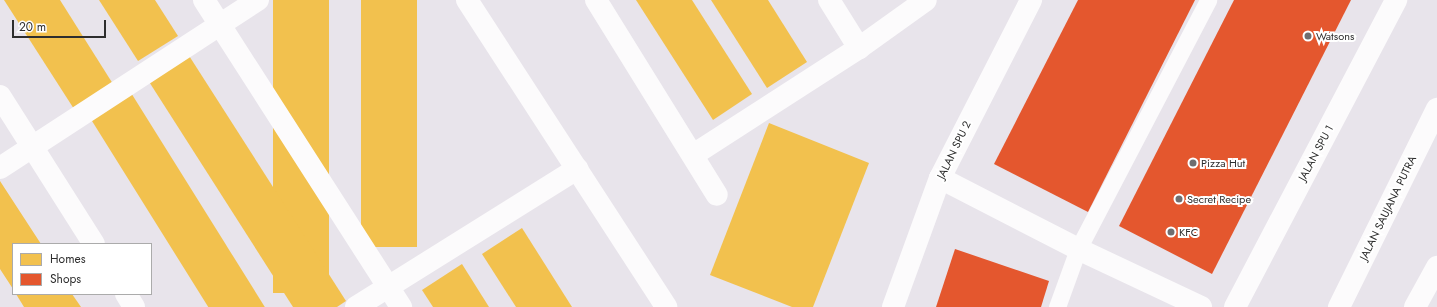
<!DOCTYPE html>
<style>
body{margin:0}
#map{position:relative;width:1437px;height:307px;overflow:hidden;background:#e8e4eb;font-family:Jost,sans-serif}
div>[style]{position:absolute}
.homes>*{inset:0;background:#f2c14e;transform-origin:0 0}
.shops>*{inset:0;background:#e4572e}
.lane>*{height:17px;margin:-8.5px;padding:0 8.5px;transform-origin:8.5px;border-radius:8.5px;background:#fcfbfc}
.street>*{height:22px;margin:-11px;padding:0 11px;transform-origin:11px;border-radius:11px;background:#fcfbfc}
.secondary>*{height:22px;margin:-11px;padding:0 11px;transform-origin:11px;border-radius:11px;background:#fcfbfc}
.dots>*{width:11px;height:11px;translate:-50% -50%;box-sizing:border-box;border:2px solid #fff;border-radius:50%}
span{translate:-50% -50%;white-space:nowrap;text-align:center;line-height:1.15;-webkit-text-stroke:4px #fff;paint-order:stroke}
.poi-label{font-size:11px;color:#2e2e2e}
.left{translate:0 -50%;text-align:left}
.street-label{font-size:11px;color:#2e2e2e}
.legend{position:absolute;left:12px;top:243px;width:140px;height:52px;box-sizing:border-box;background:#fff;border:1px solid #ababab;margin:0;padding:5px 7px;list-style:none;font-size:12px;color:#2e2e2e}
.legend li{display:flex;align-items:center;gap:8px;height:20px}
.legend b{width:20px;border:1px solid #ababab}
.scale{position:absolute;left:12px;top:20px;width:94px;height:18px;box-sizing:border-box;border:2px solid #2e2e2e;border-top:0;padding-left:5px;font-size:12px;line-height:14px;white-space:nowrap;color:#2e2e2e;-webkit-text-stroke:3px #fff;paint-order:stroke}
</style>
<div id="map">
<div class="homes">
<div style="clip-path:polygon(4px 0,60px 0,113px 84px,74px 109px)"></div>
<div style="clip-path:polygon(99px 0,155px 0,178px 36px,138px 61px)"></div>
<div style="left:273px;top:0;width:56px;height:293px"></div>
<div style="left:361px;top:0;width:56px;height:247px"></div>
<div style="clip-path:polygon(636px 0,692px 0,752px 94px,713px 120px)"></div>
<div style="clip-path:polygon(711px 0,768px 0,807px 62px,767px 88px)"></div>
<div style="clip-path:polygon(186px 51px,346px 301px,337px 307px,293px 307px,146px 77px)"></div>
<div style="left:128px;top:88px;width:259px;height:48px;rotate:58deg"></div>
<div style="clip-path:polygon(769px 123px,869px 163px,813px 307px,792px 307px,710px 275px)"></div>
<div style="clip-path:polygon(0 181px,41px 244px,13px 244px,13px 289px,0 269px)"></div>
<div style="clip-path:polygon(522px 228px,572px 307px,516px 307px,482px 254px)"></div>
<div style="clip-path:polygon(462px 264px,489px 307px,433px 307px,422px 290px)"></div>
<div style="clip-path:polygon(16px 294px,72px 294px,81px 307px,24px 307px)"></div>
</div>
<div class="shops">
<div style="clip-path:polygon(1078px 0,1195px 0,1088px 212px,994px 164px)"></div>
<div style="clip-path:polygon(1234px 0,1351px 0,1212px 274px,1119px 226px)"></div>
<div style="clip-path:polygon(955px 249px,1049px 281px,1041px 307px,936px 307px)"></div>
</div>
<div class="lane">
<div style="left:1057px;top:307px;width:62px;rotate:-70.1deg"></div>
<div style="left:1078px;top:249px;width:281px;rotate:-62.4deg"></div>
</div>
<div class="street">
<div style="left:204px;top:0;width:365px;rotate:57.3deg"></div>
<div style="left:467px;top:0;width:366px;rotate:57deg"></div>
<div style="left:596px;top:0;width:229px;rotate:58.2deg"></div>
<div style="left:829px;top:0;width:57px;rotate:58deg"></div>
<div style="left:0;top:96px;width:175px;rotate:57.6deg"></div>
<div style="left:693px;top:155px;width:197px;rotate:-32.8deg"></div>
<div style="left:859px;top:48px;width:82px;rotate:-35.6deg"></div>
<div style="left:0;top:168px;width:308px;rotate:-33.1deg"></div>
<div style="left:940px;top:178px;width:155px;rotate:27.2deg"></div>
<div style="left:1078px;top:249px;width:136px;rotate:25.2deg"></div>
<div style="left:126px;top:294px;width:15px;rotate:58deg"></div>
<div style="left:356px;top:307px;width:261px;rotate:-32deg"></div>
<div style="left:893px;top:307px;width:137px;rotate:-70deg"></div>
<div style="left:940px;top:178px;width:200px;rotate:-62.9deg"></div>
<div style="left:1235px;top:307px;width:347px;rotate:-62.3deg"></div>
</div>
<div class="secondary">
<div style="left:1339px;top:307px;width:221px;rotate:-63.7deg"></div>
<div style="left:1415px;top:307px;width:46px;rotate:-61.2deg"></div>
</div>
<div class="dots">
<div style="left:1308px;top:36px;background:#6f6e70"></div>
<div style="left:1193px;top:163px;background:#6f6e70"></div>
<div style="left:1179px;top:199px;background:#6f6e70"></div>
<div style="left:1171px;top:232px;background:#6f6e70"></div>
</div>
<div class="poi-label">
<span class="left" style="left:1316px;top:36px">Watsons</span>
<span class="left" style="left:1201px;top:163px">Pizza Hut</span>
<span class="left" style="left:1187px;top:199px">Secret Recipe</span>
<span class="left" style="left:1179px;top:232px">KFC</span>
</div>
<div class="street-label">
<span style="left:954px;top:150px;rotate:-64deg">JALAN SPU 2</span>
<span style="left:1316px;top:153px;rotate:-62deg">JALAN SPU 1</span>
<span style="left:1388px;top:208px;rotate:-64deg">JALAN SAUJANA PUTRA</span>
</div>
<ul class="legend">
<li><b style="height:11px;background:#f2c14e"></b>Homes</li>
<li><b style="height:11px;background:#e4572e"></b>Shops</li>
</ul>
<div class="scale">20 m</div>
</div>
